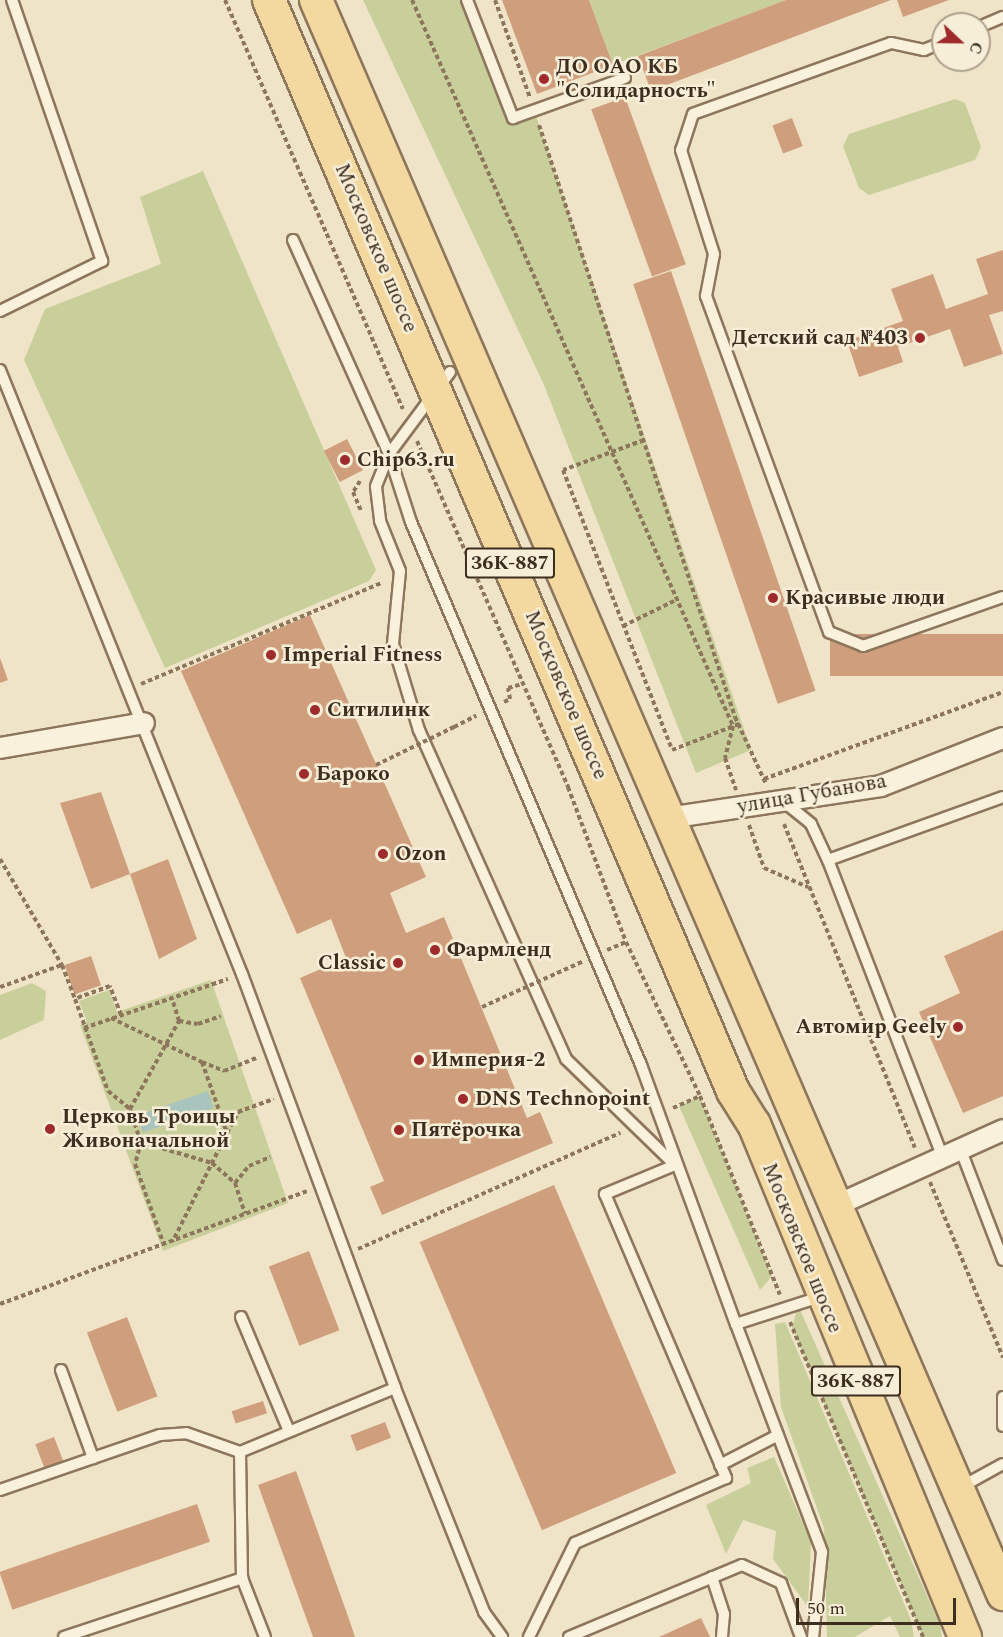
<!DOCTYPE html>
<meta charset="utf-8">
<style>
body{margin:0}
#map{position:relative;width:1003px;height:1637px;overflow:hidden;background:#f0e4c8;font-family:Spectral,serif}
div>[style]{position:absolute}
.green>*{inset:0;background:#c9cf9b}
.water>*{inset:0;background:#a9c4bc;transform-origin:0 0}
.building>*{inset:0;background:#cf9f7d;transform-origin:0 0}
.path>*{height:4px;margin-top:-2px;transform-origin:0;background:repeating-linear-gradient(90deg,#8d765c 0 4.5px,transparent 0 7.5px)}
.roads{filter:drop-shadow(2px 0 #8d765c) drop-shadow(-2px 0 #8d765c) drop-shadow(0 2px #8d765c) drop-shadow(0 -2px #8d765c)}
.service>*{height:10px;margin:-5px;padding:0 5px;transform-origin:5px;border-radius:5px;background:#faf1dc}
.minor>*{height:20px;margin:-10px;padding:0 10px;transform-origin:10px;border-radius:10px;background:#faf1dc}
.primary>*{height:32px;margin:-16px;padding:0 16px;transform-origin:16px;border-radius:16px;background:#f3d9a0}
.path-bridge>*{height:4px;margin-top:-2px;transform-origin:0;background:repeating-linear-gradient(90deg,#8d765c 0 4.5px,transparent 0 7.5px)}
.dots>*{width:16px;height:16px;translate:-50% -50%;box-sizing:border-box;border:3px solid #f7eed8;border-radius:50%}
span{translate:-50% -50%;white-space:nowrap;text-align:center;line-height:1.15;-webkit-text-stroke:5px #f7eed8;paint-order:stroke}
.shield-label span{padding:2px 4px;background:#f7eed8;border:2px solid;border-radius:4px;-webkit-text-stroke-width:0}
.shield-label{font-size:20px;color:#3d2e20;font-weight:700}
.poi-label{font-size:21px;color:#3d2e20;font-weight:700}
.left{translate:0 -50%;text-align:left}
.right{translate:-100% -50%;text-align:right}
.street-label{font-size:21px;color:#3d2e20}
.north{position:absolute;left:931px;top:12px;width:60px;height:60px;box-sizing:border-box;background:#f7eed8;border:2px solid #ada18e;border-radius:50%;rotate:112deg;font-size:16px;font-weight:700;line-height:24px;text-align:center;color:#3d2e20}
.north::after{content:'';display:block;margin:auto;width:21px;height:27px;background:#9e2a2b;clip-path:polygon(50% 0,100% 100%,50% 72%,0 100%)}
.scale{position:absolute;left:796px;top:1598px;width:160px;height:27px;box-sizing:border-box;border:3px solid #3d2e20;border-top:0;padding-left:8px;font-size:18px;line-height:21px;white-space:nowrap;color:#3d2e20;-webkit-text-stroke:4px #f7eed8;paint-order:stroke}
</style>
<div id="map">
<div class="green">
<div style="clip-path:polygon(363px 0,467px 0,513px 118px,534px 110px,751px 750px,696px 773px,544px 385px)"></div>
<div style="clip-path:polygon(589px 0,786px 0,613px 65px)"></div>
<div style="clip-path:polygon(955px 99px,965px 103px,981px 147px,975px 160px,869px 195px,859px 188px,843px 146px,849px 134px)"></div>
<div style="clip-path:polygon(203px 171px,376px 570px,369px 581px,165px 668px,24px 360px,45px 309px,161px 264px,140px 197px)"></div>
<div style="clip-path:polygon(211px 980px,288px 1203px,163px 1251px,80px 1025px,87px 1022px,79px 1001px,109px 990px,117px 1012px)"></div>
<div style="clip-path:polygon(32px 983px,46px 991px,44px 1020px,0 1040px,0 995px)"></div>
<div style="clip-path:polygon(700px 1096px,772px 1276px,760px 1290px,679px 1106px)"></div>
<div style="clip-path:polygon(798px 1305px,940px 1625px,942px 1637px,923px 1637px,792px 1328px)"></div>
<div style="clip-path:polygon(785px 1322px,911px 1620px,914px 1637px,900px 1637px,890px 1616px,855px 1637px,827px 1637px,824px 1528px,781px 1407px,775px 1324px)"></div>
<div style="clip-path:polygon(774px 1457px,811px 1542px,808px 1607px,773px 1559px,776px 1531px,743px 1520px,726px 1554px,706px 1505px,751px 1483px,747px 1468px)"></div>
</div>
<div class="water">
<div style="left:208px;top:1091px;width:18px;height:75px;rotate:71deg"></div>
</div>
<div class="building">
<div style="clip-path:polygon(502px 0,589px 0,613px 65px,537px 94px)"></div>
<div style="clip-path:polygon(786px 0,891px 0,651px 91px,638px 56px)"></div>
<div style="clip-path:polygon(897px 0,949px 0,903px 17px)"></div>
<div style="left:625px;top:97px;width:178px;height:36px;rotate:70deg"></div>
<div style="left:792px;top:118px;width:30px;height:21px;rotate:69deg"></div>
<div style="clip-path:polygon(1003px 250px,1003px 311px,989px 315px,1003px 354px,964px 367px,950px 329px,898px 347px,903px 362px,859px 377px,847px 341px,903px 321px,891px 289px,933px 274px,946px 309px,988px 294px,976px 259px)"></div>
<div style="left:671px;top:271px;width:444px;height:40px;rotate:71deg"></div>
<div style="left:347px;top:439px;width:35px;height:26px;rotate:63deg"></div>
<div style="clip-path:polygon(310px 615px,426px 877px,390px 893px,406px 933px,444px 917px,527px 1118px,540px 1112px,553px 1143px,382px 1215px,370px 1187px,384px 1181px,300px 978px,346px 958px,331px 919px,297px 934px,181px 671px)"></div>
<div style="left:1003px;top:634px;width:42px;height:173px;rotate:90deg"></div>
<div style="clip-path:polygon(0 658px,8px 680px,0 683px)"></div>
<div style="clip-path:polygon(101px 792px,130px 874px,168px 859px,197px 939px,159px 959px,130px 874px,91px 889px,60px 803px)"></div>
<div style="clip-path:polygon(1003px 930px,1003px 1096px,963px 1113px,919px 1012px,960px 993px,944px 956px)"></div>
<div style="left:91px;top:956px;width:31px;height:28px;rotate:71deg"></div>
<div style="left:554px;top:1185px;width:313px;height:146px;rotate:67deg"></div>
<div style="left:309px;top:1251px;width:85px;height:43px;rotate:69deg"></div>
<div style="left:127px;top:1317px;width:85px;height:43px;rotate:69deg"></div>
<div style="left:263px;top:1401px;width:13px;height:33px;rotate:72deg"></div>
<div style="left:385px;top:1422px;width:17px;height:37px;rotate:69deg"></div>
<div style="left:54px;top:1437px;width:26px;height:20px;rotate:69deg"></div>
<div style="clip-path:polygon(296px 1471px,349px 1619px,355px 1637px,313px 1637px,258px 1485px)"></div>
<div style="left:197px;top:1504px;width:40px;height:209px;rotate:71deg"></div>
<div style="clip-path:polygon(701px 1618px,710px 1637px,659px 1637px)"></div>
</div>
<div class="path">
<div style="left:225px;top:0;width:446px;rotate:66.5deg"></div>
<div style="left:412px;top:0;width:794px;rotate:66.15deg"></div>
<div style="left:733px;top:726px;width:33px;rotate:104deg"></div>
<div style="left:725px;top:758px;width:34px;rotate:71deg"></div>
<div style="left:495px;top:0;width:104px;rotate:70.3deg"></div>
<div style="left:539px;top:125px;width:624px;rotate:71.68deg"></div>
<div style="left:735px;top:717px;width:74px;rotate:65.2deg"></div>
<div style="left:644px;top:440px;width:86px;rotate:159.7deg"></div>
<div style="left:563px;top:470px;width:300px;rotate:68.7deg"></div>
<div style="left:672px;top:750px;width:72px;rotate:-21.2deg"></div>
<div style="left:417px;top:441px;width:378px;rotate:66.4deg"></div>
<div style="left:568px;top:787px;width:165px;rotate:69.5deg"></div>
<div style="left:626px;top:942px;width:171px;rotate:64.3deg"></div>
<div style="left:700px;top:1096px;width:214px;rotate:68.1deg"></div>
<div style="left:360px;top:481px;width:13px;rotate:122deg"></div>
<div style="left:353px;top:492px;width:21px;rotate:67deg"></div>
<div style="left:623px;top:626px;width:59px;rotate:-26.1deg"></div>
<div style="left:141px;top:684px;width:260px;rotate:-22.8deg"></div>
<div style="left:504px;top:702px;width:7px;rotate:-27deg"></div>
<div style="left:510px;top:699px;width:11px;rotate:-100deg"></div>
<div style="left:508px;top:688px;width:15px;rotate:-16deg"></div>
<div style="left:454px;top:727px;width:25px;rotate:-27deg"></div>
<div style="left:764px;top:779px;width:254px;rotate:-20deg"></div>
<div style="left:784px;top:824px;width:349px;rotate:68deg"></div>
<div style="left:749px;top:825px;width:46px;rotate:70.8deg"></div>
<div style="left:764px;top:868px;width:48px;rotate:23.4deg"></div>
<div style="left:0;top:859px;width:123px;rotate:59.7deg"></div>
<div style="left:62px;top:965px;width:36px;rotate:69deg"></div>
<div style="left:607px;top:950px;width:21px;rotate:-23deg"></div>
<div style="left:0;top:987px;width:66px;rotate:-19.5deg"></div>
<div style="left:121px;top:1015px;width:31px;rotate:-111deg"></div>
<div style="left:110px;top:986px;width:37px;rotate:160deg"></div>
<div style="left:75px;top:999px;width:98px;rotate:70.3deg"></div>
<div style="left:108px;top:1091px;width:28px;rotate:39deg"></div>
<div style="left:130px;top:1109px;width:35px;rotate:72deg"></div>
<div style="left:141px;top:1142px;width:23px;rotate:105deg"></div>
<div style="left:135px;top:1164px;width:86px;rotate:70.3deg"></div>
<div style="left:111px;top:1018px;width:101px;rotate:25.8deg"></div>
<div style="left:202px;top:1062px;width:75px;rotate:70.6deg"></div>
<div style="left:227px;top:1133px;width:121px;rotate:116.6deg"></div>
<div style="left:179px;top:1021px;width:19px;rotate:9deg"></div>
<div style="left:198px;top:1024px;width:24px;rotate:-19deg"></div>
<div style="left:84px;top:1028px;width:152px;rotate:-18.8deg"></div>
<div style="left:202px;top:1062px;width:24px;rotate:22deg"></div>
<div style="left:224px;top:1071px;width:35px;rotate:-22deg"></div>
<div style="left:673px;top:1108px;width:30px;rotate:-24deg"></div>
<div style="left:130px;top:1109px;width:101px;rotate:-60.9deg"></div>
<div style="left:179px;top:1021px;width:24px;rotate:-107deg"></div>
<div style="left:227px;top:1133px;width:24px;rotate:-62deg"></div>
<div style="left:238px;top:1112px;width:38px;rotate:-20deg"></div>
<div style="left:141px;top:1142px;width:74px;rotate:16.5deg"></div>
<div style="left:212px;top:1163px;width:30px;rotate:41deg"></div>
<div style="left:235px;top:1183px;width:32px;rotate:72deg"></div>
<div style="left:930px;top:1182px;width:190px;rotate:67.4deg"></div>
<div style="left:235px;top:1183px;width:22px;rotate:-51deg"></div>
<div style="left:249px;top:1166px;width:23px;rotate:-23deg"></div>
<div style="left:358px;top:1249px;width:287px;rotate:-23.9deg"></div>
<div style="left:0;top:1304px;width:327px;rotate:-20.2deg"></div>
<div style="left:790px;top:1322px;width:342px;rotate:67.1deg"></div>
</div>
<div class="roads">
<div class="service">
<div style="left:467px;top:0;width:127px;rotate:68.7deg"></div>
<div style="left:513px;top:118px;width:119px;rotate:-19.7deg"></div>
<div style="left:979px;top:27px;width:26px;rotate:-23deg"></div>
<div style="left:943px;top:42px;width:21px;rotate:157deg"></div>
<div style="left:924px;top:50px;width:34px;rotate:-168deg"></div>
<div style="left:891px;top:43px;width:210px;rotate:160.3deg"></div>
<div style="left:693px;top:114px;width:38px;rotate:108deg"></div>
<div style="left:681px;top:150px;width:109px;rotate:72.4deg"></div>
<div style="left:714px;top:254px;width:43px;rotate:100.8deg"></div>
<div style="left:706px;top:296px;width:358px;rotate:69.9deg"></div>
<div style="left:829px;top:632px;width:37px;rotate:22deg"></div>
<div style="left:863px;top:646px;width:148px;rotate:-19.3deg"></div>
<div style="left:293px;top:240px;width:235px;rotate:65.8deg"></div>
<div style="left:389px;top:454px;width:35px;rotate:112deg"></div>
<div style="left:376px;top:487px;width:34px;rotate:83deg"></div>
<div style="left:380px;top:521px;width:54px;rotate:68.2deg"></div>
<div style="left:400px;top:571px;width:73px;rotate:95.5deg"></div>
<div style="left:393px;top:644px;width:90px;rotate:73.2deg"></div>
<div style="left:419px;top:730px;width:360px;rotate:65.9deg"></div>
<div style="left:566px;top:1059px;width:152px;rotate:44.2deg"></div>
<div style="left:675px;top:1165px;width:76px;rotate:157.5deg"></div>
<div style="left:605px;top:1194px;width:309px;rotate:66.9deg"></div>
<div style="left:726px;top:1478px;width:164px;rotate:156.7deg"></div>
<div style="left:575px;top:1543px;width:105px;rotate:116.1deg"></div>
<div style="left:0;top:311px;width:114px;rotate:-26.1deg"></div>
<div style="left:102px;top:261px;width:276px;rotate:-109deg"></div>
<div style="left:0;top:370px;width:651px;rotate:68.17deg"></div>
<div style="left:242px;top:974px;width:441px;rotate:69.7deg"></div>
<div style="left:395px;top:1388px;width:241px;rotate:68.3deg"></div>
<div style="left:484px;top:1612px;width:31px;rotate:54deg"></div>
<div style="left:450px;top:372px;width:102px;rotate:126.6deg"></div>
<div style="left:389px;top:454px;width:71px;rotate:72.1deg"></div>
<div style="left:411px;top:522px;width:590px;rotate:67.04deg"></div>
<div style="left:641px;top:1065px;width:276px;rotate:69.9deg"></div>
<div style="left:736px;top:1324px;width:88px;rotate:-17.8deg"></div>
<div style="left:783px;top:801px;width:36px;rotate:39deg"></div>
<div style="left:811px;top:824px;width:40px;rotate:65deg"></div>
<div style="left:828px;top:860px;width:317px;rotate:68.9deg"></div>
<div style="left:828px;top:860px;width:186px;rotate:-19.8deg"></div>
<div style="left:960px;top:1148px;width:120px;rotate:69deg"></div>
<div style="left:241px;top:1317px;width:124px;rotate:67.2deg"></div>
<div style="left:736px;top:1324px;width:244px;rotate:69.3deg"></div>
<div style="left:822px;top:1552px;width:85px;rotate:96deg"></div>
<div style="left:61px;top:1370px;width:94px;rotate:70deg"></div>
<div style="left:1003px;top:1397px;width:29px;rotate:90deg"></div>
<div style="left:240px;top:1452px;width:126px;rotate:89.1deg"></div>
<div style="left:242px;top:1578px;width:63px;rotate:68.7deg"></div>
<div style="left:720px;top:1465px;width:65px;rotate:-27.3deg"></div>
<div style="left:961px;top:1487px;width:48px;rotate:-28.7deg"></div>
<div style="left:0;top:1490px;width:169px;rotate:-19deg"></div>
<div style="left:160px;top:1435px;width:26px;rotate:-4deg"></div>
<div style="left:186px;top:1433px;width:57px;rotate:19.4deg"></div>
<div style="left:240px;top:1452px;width:168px;rotate:-22.4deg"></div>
<div style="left:712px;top:1577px;width:39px;rotate:72deg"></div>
<div style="left:724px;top:1614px;width:23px;rotate:95deg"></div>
<div style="left:64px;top:1637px;width:188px;rotate:-18.3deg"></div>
<div style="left:569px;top:1637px;width:187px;rotate:-22.6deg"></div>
<div style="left:742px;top:1565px;width:43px;rotate:24.8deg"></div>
<div style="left:781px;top:1583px;width:58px;rotate:69.7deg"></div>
</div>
<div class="minor">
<div style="left:0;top:748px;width:146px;rotate:-9.8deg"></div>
<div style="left:668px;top:818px;width:215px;rotate:-8.5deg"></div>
<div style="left:881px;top:786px;width:131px;rotate:-21.5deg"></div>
<div style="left:837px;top:1205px;width:182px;rotate:-24.3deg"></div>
</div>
<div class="primary">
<div style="left:269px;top:0;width:1186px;rotate:66.96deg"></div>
<div style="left:733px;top:1091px;width:39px;rotate:58deg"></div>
<div style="left:754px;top:1124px;width:555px;rotate:67.64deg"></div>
<div style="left:316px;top:0;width:1736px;rotate:66.68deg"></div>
</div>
</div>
<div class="path-bridge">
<div style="left:376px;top:765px;width:87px;rotate:-26deg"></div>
<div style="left:482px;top:1007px;width:112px;rotate:-24.3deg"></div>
</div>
<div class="dots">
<div style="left:544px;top:79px;background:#9e2a2b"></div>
<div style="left:920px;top:338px;background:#9e2a2b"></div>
<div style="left:345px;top:460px;background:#9e2a2b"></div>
<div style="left:773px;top:598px;background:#9e2a2b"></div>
<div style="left:271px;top:655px;background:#9e2a2b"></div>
<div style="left:315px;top:710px;background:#9e2a2b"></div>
<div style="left:304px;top:774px;background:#9e2a2b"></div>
<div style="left:383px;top:854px;background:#9e2a2b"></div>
<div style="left:435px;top:950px;background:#9e2a2b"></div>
<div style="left:398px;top:963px;background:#9e2a2b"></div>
<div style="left:958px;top:1027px;background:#9e2a2b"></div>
<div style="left:419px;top:1060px;background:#9e2a2b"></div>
<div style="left:463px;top:1099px;background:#9e2a2b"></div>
<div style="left:50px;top:1129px;background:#9e2a2b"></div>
<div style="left:399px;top:1130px;background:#9e2a2b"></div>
</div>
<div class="shield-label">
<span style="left:510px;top:563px">36К-887</span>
<span style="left:856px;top:1381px">36К-887</span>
</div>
<div class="poi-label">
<span class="left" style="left:556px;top:79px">ДО ОАО КБ<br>"Солидарность"</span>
<span class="right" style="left:908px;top:338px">Детский сад №403</span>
<span class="left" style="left:357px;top:460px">Chip63.ru</span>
<span class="left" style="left:785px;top:598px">Красивые люди</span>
<span class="left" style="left:283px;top:655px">Imperial Fitness</span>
<span class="left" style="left:327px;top:710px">Ситилинк</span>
<span class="left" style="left:316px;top:774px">Бароко</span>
<span class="left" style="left:395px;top:854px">Ozon</span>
<span class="left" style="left:447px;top:950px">Фармленд</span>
<span class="right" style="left:386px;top:963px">Classic</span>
<span class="right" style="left:946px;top:1027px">Автомир Geely</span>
<span class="left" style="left:431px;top:1060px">Империя-2</span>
<span class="left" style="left:475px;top:1099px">DNS Technopoint</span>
<span class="left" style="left:62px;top:1129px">Церковь Троицы<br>Живоначальной</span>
<span class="left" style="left:411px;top:1130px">Пятёрочка</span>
</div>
<div class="street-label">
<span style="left:376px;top:248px;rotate:67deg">Московское шоссе</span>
<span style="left:566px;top:695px;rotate:67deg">Московское шоссе</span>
<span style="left:812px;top:794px;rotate:-10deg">улица Губанова</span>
<span style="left:802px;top:1248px;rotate:68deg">Московское шоссе</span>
</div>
<div class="north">С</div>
<div class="scale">50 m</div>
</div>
